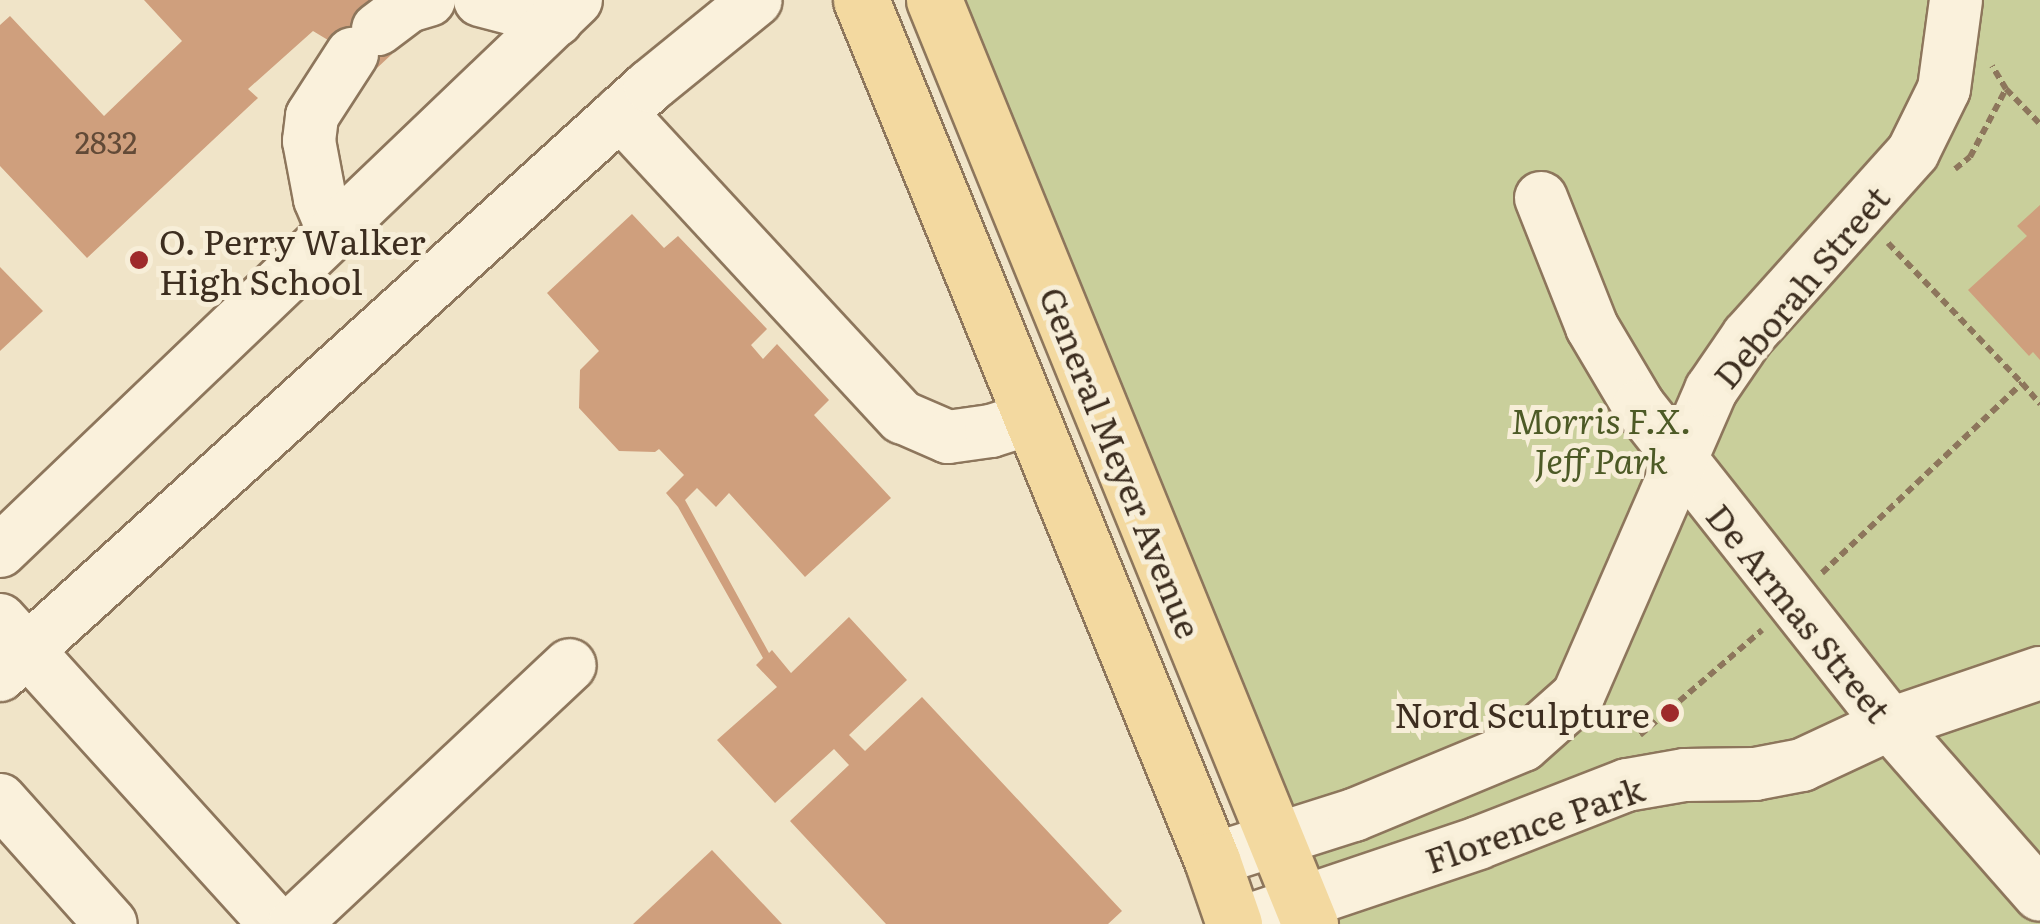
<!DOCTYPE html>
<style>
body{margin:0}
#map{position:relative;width:2040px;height:924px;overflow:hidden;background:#f0e4c8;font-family:Literata,serif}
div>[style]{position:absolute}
.green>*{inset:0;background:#c9cf9b}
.building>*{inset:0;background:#cf9f7d}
.path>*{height:6px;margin-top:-3px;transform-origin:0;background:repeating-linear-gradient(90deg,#8d765c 0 8px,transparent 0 13px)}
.roads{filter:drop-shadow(2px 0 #8d765c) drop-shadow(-2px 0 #8d765c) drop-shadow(0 2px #8d765c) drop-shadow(0 -2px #8d765c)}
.minor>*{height:52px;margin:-26px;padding:0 26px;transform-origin:26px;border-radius:26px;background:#faf1dc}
.major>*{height:55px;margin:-27.5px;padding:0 27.5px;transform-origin:27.5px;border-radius:27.5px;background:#f3d9a0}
.dots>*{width:28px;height:28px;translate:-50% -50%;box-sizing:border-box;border:5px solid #f7eed8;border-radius:50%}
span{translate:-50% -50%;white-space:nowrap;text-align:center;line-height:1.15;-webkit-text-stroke:10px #f7eed8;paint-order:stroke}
.number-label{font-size:30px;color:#624a37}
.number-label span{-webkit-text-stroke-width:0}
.poi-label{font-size:35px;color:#3d2e20}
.left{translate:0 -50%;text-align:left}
.right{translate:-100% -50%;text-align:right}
.street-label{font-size:35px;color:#3d2e20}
.park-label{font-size:35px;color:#4d5a26;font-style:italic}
</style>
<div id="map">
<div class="green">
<div style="clip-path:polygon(935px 0,2040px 0,2040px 924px,1331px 924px)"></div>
</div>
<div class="building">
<div style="clip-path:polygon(144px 0,381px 0,369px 12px,392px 54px,376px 69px,313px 31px,248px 89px,258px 98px,87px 258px,0 166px,0 25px,10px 16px,104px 116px,182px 41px)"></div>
<div style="clip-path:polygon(2040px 205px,2040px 360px,2033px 352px,2029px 356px,1968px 290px,2027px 236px,2017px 226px)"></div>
<div style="clip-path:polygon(632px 214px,664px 248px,678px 236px,767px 329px,751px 345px,763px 359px,777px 344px,829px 400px,814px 415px,891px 498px,805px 577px,729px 493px,716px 507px,697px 488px,685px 500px,769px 653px,772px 650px,791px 673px,849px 617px,907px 680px,849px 735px,865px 751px,922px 697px,1122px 911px,1108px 924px,886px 924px,790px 821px,849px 765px,834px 749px,775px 803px,717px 740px,777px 687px,756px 665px,763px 658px,678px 507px,666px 493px,684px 475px,659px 449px,655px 452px,619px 451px,579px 408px,580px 370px,599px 351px,547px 293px)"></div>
<div style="clip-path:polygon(0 267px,43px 311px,0 351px)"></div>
<div style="clip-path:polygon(712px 850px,782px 924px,633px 924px)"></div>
</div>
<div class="path">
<div style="left:2006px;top:89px;width:49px;rotate:45.8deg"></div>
<div style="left:1955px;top:169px;width:19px;rotate:-39deg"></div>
<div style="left:1970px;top:157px;width:77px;rotate:-62.1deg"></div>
<div style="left:2006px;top:89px;width:27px;rotate:-121deg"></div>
<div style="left:1888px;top:243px;width:194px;rotate:46.3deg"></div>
<div style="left:1822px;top:573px;width:276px;rotate:-43.5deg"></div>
<div style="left:2022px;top:383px;width:28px;rotate:49deg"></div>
<div style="left:1640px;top:735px;width:161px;rotate:-40.7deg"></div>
</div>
<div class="roads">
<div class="minor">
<div style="left:480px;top:0;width:79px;rotate:14.7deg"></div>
<div style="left:378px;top:29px;width:39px;rotate:-37deg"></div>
<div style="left:409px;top:6px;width:21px;rotate:-17deg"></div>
<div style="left:620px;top:113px;width:415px;rotate:47.2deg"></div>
<div style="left:902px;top:417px;width:50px;rotate:23.5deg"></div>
<div style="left:948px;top:437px;width:43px;rotate:-7.9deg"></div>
<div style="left:991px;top:431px;width:43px;rotate:-17.6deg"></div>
<div style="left:1541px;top:198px;width:139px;rotate:68.4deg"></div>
<div style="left:1592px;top:327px;width:92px;rotate:59.3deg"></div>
<div style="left:1639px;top:406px;width:405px;rotate:51.7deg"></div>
<div style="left:1890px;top:724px;width:227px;rotate:48.7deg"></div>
<div style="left:334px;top:232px;width:36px;rotate:-113deg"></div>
<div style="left:320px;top:199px;width:59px;rotate:-100.7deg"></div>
<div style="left:309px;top:141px;width:25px;rotate:-83deg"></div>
<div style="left:312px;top:116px;width:74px;rotate:-57.2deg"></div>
<div style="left:0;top:551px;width:797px;rotate:-43.73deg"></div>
<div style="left:0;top:620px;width:411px;rotate:47.8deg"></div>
<div style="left:0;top:675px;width:877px;rotate:-42.18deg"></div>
<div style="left:650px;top:86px;width:136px;rotate:-39.1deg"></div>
<div style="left:0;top:800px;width:166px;rotate:48.2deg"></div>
<div style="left:1212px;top:860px;width:149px;rotate:-17.6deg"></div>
<div style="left:1354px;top:815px;width:183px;rotate:-22.5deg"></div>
<div style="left:1523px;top:745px;width:74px;rotate:-41.7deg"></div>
<div style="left:1578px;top:696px;width:334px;rotate:-66.5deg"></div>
<div style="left:1711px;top:390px;width:65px;rotate:-55.6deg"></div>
<div style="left:1748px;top:336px;width:247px;rotate:-48.1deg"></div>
<div style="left:1913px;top:152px;width:70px;rotate:-63.8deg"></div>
<div style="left:1944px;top:89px;width:90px;rotate:-82.3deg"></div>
<div style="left:294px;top:924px;width:378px;rotate:-43.2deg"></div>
<div style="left:1238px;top:924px;width:253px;rotate:-18.6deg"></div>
<div style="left:1478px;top:843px;width:160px;rotate:-21.3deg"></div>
<div style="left:1627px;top:785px;width:59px;rotate:-9.8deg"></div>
<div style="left:1685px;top:775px;width:70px;rotate:-0.8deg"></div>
<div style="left:1755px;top:774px;width:48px;rotate:-10.8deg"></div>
<div style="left:1802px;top:765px;width:97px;rotate:-25deg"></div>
<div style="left:1890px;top:724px;width:158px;rotate:-18.8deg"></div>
</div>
<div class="major">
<div style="left:861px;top:0;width:929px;rotate:67.8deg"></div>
<div style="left:1212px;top:860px;width:68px;rotate:71deg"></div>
<div style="left:934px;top:0;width:998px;rotate:67.86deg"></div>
</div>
</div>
<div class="dots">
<div style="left:139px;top:260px;background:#9e2a2b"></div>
<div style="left:1670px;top:713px;background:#9e2a2b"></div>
</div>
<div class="number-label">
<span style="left:106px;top:141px">2832</span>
</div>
<div class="poi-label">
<span class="left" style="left:159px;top:260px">O. Perry Walker<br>High School</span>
<span class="right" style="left:1650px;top:713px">Nord Sculpture</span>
</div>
<div class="street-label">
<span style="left:1800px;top:286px;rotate:-50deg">Deborah Street</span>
<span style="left:1122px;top:462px;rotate:68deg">General Meyer Avenue</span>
<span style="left:1800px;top:612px;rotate:51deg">De Armas Street</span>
<span style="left:1534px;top:823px;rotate:-19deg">Florence Park</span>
</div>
<div class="park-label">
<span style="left:1601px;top:439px">Morris F.X.<br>Jeff Park</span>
</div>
</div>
